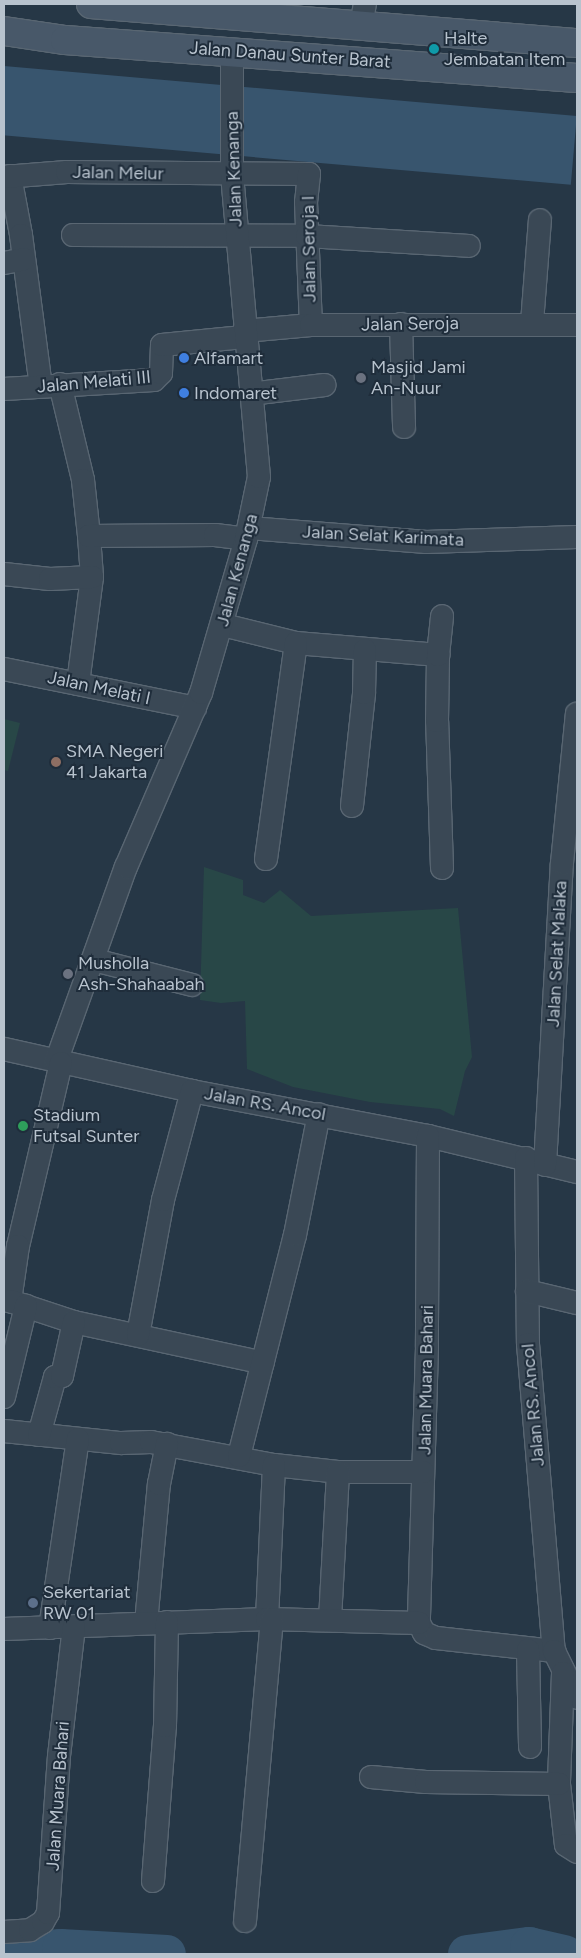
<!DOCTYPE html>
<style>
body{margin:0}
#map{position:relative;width:581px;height:1958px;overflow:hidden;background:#263746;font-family:Figtree,sans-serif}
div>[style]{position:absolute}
.green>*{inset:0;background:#284747}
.water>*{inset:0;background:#38556e;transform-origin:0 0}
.river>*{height:38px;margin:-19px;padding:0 19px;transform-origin:19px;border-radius:19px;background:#38556e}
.roads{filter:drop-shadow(1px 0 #596672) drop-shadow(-1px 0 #596672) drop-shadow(0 1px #596672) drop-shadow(0 -1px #596672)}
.minor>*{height:22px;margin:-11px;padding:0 11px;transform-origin:11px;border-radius:11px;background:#3a4855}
.secondary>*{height:28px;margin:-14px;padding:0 14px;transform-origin:14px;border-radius:14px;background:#485869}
.dots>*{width:14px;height:14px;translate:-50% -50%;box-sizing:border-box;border:2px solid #1f2d3b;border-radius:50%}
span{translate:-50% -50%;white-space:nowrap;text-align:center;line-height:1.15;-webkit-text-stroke:4px #1f2d3b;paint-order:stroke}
.poi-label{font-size:18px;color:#b8c3ce}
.left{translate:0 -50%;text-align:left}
.street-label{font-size:18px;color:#b8c3ce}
.frame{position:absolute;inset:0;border:5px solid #b8c3ce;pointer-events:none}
</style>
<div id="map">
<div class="green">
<div style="clip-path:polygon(4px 719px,20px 723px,8px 771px,4px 770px)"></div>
<div style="clip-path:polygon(204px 867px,243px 880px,243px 895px,264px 903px,280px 890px,311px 916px,458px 908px,472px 1057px,465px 1071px,454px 1116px,440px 1109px,370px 1102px,293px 1087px,247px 1069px,245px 1001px,221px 1003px,200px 1000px)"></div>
</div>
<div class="water">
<div style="left:4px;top:66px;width:575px;height:69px;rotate:5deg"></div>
<div style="clip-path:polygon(68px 1931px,65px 1954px,4px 1954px,4px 1943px)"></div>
</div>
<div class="river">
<div style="left:4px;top:1952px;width:57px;rotate:-4deg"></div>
<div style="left:61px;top:1948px;width:106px;rotate:3.2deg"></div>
<div style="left:467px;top:1954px;width:63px;rotate:-7.4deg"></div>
<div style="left:529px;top:1946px;width:37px;rotate:13deg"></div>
</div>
<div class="roads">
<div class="minor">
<div style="left:361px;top:26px;width:22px;rotate:-80deg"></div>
<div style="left:10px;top:176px;width:60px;rotate:79.4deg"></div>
<div style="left:21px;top:235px;width:152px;rotate:82.5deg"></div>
<div style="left:4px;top:177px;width:63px;rotate:-4.5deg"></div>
<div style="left:67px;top:172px;width:242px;rotate:0.5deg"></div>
<div style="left:309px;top:174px;width:28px;rotate:96deg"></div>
<div style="left:306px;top:202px;width:123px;rotate:87.7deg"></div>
<div style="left:73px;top:235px;width:234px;rotate:0.2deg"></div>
<div style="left:307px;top:236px;width:162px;rotate:3.5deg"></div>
<div style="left:4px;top:263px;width:20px;rotate:-11deg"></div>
<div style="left:532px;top:323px;width:103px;rotate:-85.6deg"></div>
<div style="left:401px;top:324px;width:103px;rotate:88.3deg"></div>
<div style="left:244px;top:331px;width:67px;rotate:-5.1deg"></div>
<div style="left:311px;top:325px;width:266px"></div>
<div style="left:60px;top:384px;width:99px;rotate:76.5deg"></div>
<div style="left:83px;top:480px;width:56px;rotate:83.9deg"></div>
<div style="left:89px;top:536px;width:41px;rotate:85.8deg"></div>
<div style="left:92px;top:577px;width:108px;rotate:97.5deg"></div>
<div style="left:4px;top:389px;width:150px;rotate:-3.4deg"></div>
<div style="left:154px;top:380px;width:10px;rotate:-45deg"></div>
<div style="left:161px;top:373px;width:28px;rotate:-88deg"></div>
<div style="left:162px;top:345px;width:82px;rotate:-5.6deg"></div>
<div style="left:250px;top:394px;width:75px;rotate:-6.9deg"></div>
<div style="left:249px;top:528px;width:178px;rotate:4.5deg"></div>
<div style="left:426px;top:542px;width:151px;rotate:-1.9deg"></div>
<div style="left:89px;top:536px;width:126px;rotate:-0.5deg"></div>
<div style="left:215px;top:535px;width:31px;rotate:7deg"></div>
<div style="left:4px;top:574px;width:46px;rotate:6.2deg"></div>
<div style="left:50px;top:579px;width:42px;rotate:-2.7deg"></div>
<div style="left:223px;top:625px;width:75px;rotate:13.9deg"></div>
<div style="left:296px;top:643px;width:143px;rotate:4.8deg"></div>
<div style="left:4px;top:669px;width:195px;rotate:11.5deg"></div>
<div style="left:352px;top:806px;width:114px;rotate:-83.9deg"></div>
<div style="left:364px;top:693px;width:43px;rotate:-88.7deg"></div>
<div style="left:266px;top:859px;width:218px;rotate:-82.1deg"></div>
<div style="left:442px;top:868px;width:147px;rotate:-91.9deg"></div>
<div style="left:437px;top:721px;width:66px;rotate:-89.1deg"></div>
<div style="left:438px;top:655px;width:39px;rotate:-84deg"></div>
<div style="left:94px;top:960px;width:101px;rotate:14.3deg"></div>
<div style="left:4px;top:1049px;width:193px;rotate:12.6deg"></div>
<div style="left:192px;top:1091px;width:240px;rotate:10.8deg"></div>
<div style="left:428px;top:1136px;width:153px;rotate:13.6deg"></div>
<div style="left:56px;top:1062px;width:207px;rotate:-70.3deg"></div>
<div style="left:126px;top:867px;width:189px;rotate:-66.7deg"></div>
<div style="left:201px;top:693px;width:160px;rotate:-73.7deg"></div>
<div style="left:246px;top:539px;width:63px;rotate:-78.2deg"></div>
<div style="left:259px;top:477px;width:303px;rotate:-95.1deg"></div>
<div style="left:232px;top:175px;width:125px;rotate:-90deg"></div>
<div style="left:61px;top:1063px;width:188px;rotate:103.2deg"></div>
<div style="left:18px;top:1246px;width:56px;rotate:98.3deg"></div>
<div style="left:10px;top:1301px;width:67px;rotate:18.2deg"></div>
<div style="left:74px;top:1322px;width:193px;rotate:12.2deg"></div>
<div style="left:428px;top:1136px;width:211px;rotate:90.3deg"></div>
<div style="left:427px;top:1347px;width:276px;rotate:91.7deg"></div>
<div style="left:419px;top:1623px;width:11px;rotate:63deg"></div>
<div style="left:424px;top:1633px;width:13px;rotate:23deg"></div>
<div style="left:436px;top:1638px;width:119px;rotate:6.3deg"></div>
<div style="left:526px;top:1158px;width:186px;rotate:89.4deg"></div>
<div style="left:528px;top:1344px;width:308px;rotate:85.2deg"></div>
<div style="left:554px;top:1651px;width:52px;rotate:63.9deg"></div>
<div style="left:545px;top:1165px;width:302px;rotate:-86.8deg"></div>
<div style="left:562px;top:863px;width:150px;rotate:-84.3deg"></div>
<div style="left:527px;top:1291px;width:51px;rotate:13.5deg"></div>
<div style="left:138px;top:1335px;width:137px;rotate:-79.5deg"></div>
<div style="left:163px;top:1200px;width:113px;rotate:-75.1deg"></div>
<div style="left:4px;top:1397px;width:94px;rotate:-76.4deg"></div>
<div style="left:4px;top:1431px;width:118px;rotate:5.9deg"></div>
<div style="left:121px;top:1443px;width:30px;rotate:-2deg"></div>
<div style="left:151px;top:1442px;width:125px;rotate:10.6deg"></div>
<div style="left:274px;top:1465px;width:64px;rotate:6.2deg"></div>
<div style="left:338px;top:1472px;width:85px"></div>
<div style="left:39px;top:1435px;width:60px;rotate:-74.6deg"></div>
<div style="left:55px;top:1377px;width:7px;rotate:-8deg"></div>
<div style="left:62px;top:1376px;width:55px;rotate:-77.5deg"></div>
<div style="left:239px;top:1456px;width:228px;rotate:-75.8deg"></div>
<div style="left:295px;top:1235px;width:123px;rotate:-78.8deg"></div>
<div style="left:267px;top:1619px;width:154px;rotate:-87.4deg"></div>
<div style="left:330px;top:1620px;width:148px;rotate:-86.9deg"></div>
<div style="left:146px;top:1623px;width:140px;rotate:-84.7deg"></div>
<div style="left:159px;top:1484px;width:41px;rotate:-78.7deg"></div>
<div style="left:50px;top:1628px;width:191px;rotate:-81.6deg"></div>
<div style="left:4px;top:1629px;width:263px;rotate:-2.2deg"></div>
<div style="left:267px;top:1619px;width:152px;rotate:1.5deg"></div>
<div style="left:528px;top:1650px;width:97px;rotate:88.8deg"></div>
<div style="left:563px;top:1673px;width:111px;rotate:92.1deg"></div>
<div style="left:559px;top:1784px;width:61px;rotate:83.5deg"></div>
<div style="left:566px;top:1845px;width:13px;rotate:32deg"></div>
<div style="left:371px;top:1777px;width:55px;rotate:5.2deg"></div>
<div style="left:426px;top:1782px;width:133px;rotate:0.9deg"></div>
<div style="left:153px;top:1881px;width:155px;rotate:-85.6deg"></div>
<div style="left:165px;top:1726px;width:104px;rotate:-88.9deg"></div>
<div style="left:245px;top:1921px;width:303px;rotate:-84.9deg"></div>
<div style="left:4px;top:1932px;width:26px;rotate:-4deg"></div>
<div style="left:30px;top:1930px;width:15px;rotate:-32deg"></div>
<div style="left:43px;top:1922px;width:10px;rotate:-61deg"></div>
<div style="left:48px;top:1913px;width:157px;rotate:-86deg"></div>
<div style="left:59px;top:1756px;width:130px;rotate:-83.4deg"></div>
</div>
<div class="secondary">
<div style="left:91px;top:4px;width:488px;rotate:4.6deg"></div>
<div style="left:4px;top:31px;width:62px;rotate:8.4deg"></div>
<div style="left:65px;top:40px;width:513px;rotate:4.24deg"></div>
</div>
</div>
<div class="dots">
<div style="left:434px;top:49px;background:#0f9aa8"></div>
<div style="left:184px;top:358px;background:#3f7fe0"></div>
<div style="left:361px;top:378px;background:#6b7280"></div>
<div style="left:184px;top:393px;background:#3f7fe0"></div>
<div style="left:56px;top:762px;background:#8d6e63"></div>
<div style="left:68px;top:974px;background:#6b7280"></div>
<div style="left:23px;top:1126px;background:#2e9e5b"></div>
<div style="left:33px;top:1603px;background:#5c6f8a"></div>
</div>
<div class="poi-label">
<span class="left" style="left:444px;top:49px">Halte<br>Jembatan Item</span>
<span class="left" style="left:194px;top:358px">Alfamart</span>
<span class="left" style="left:371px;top:378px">Masjid Jami<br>An-Nuur</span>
<span class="left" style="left:194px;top:393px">Indomaret</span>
<span class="left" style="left:66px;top:762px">SMA Negeri<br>41 Jakarta</span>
<span class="left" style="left:78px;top:974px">Musholla<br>Ash-Shahaabah</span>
<span class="left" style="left:33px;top:1126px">Stadium<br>Futsal Sunter</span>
<span class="left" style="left:43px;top:1603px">Sekertariat<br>RW 01</span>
</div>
<div class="street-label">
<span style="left:290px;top:55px;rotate:4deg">Jalan Danau Sunter Barat</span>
<span style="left:234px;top:169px;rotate:-92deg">Jalan Kenanga</span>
<span style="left:118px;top:173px;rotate:1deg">Jalan Melur</span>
<span style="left:309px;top:249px;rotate:-91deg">Jalan Seroja I</span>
<span style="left:410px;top:324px;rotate:-1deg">Jalan Seroja</span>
<span style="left:94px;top:382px;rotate:-5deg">Jalan Melati III</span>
<span style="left:383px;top:536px;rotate:3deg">Jalan Selat Karimata</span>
<span style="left:237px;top:570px;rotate:-75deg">Jalan Kenanga</span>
<span style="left:99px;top:688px;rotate:12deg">Jalan Melati I</span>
<span style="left:557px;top:954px;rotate:-87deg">Jalan Selat Malaka</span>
<span style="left:265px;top:1104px;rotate:10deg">Jalan RS. Ancol</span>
<span style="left:426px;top:1380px;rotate:-89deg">Jalan Muara Bahari</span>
<span style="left:533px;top:1405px;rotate:-95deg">Jalan RS. Ancol</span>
<span style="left:58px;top:1796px;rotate:-86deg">Jalan Muara Bahari</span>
</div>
<div class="frame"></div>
</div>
